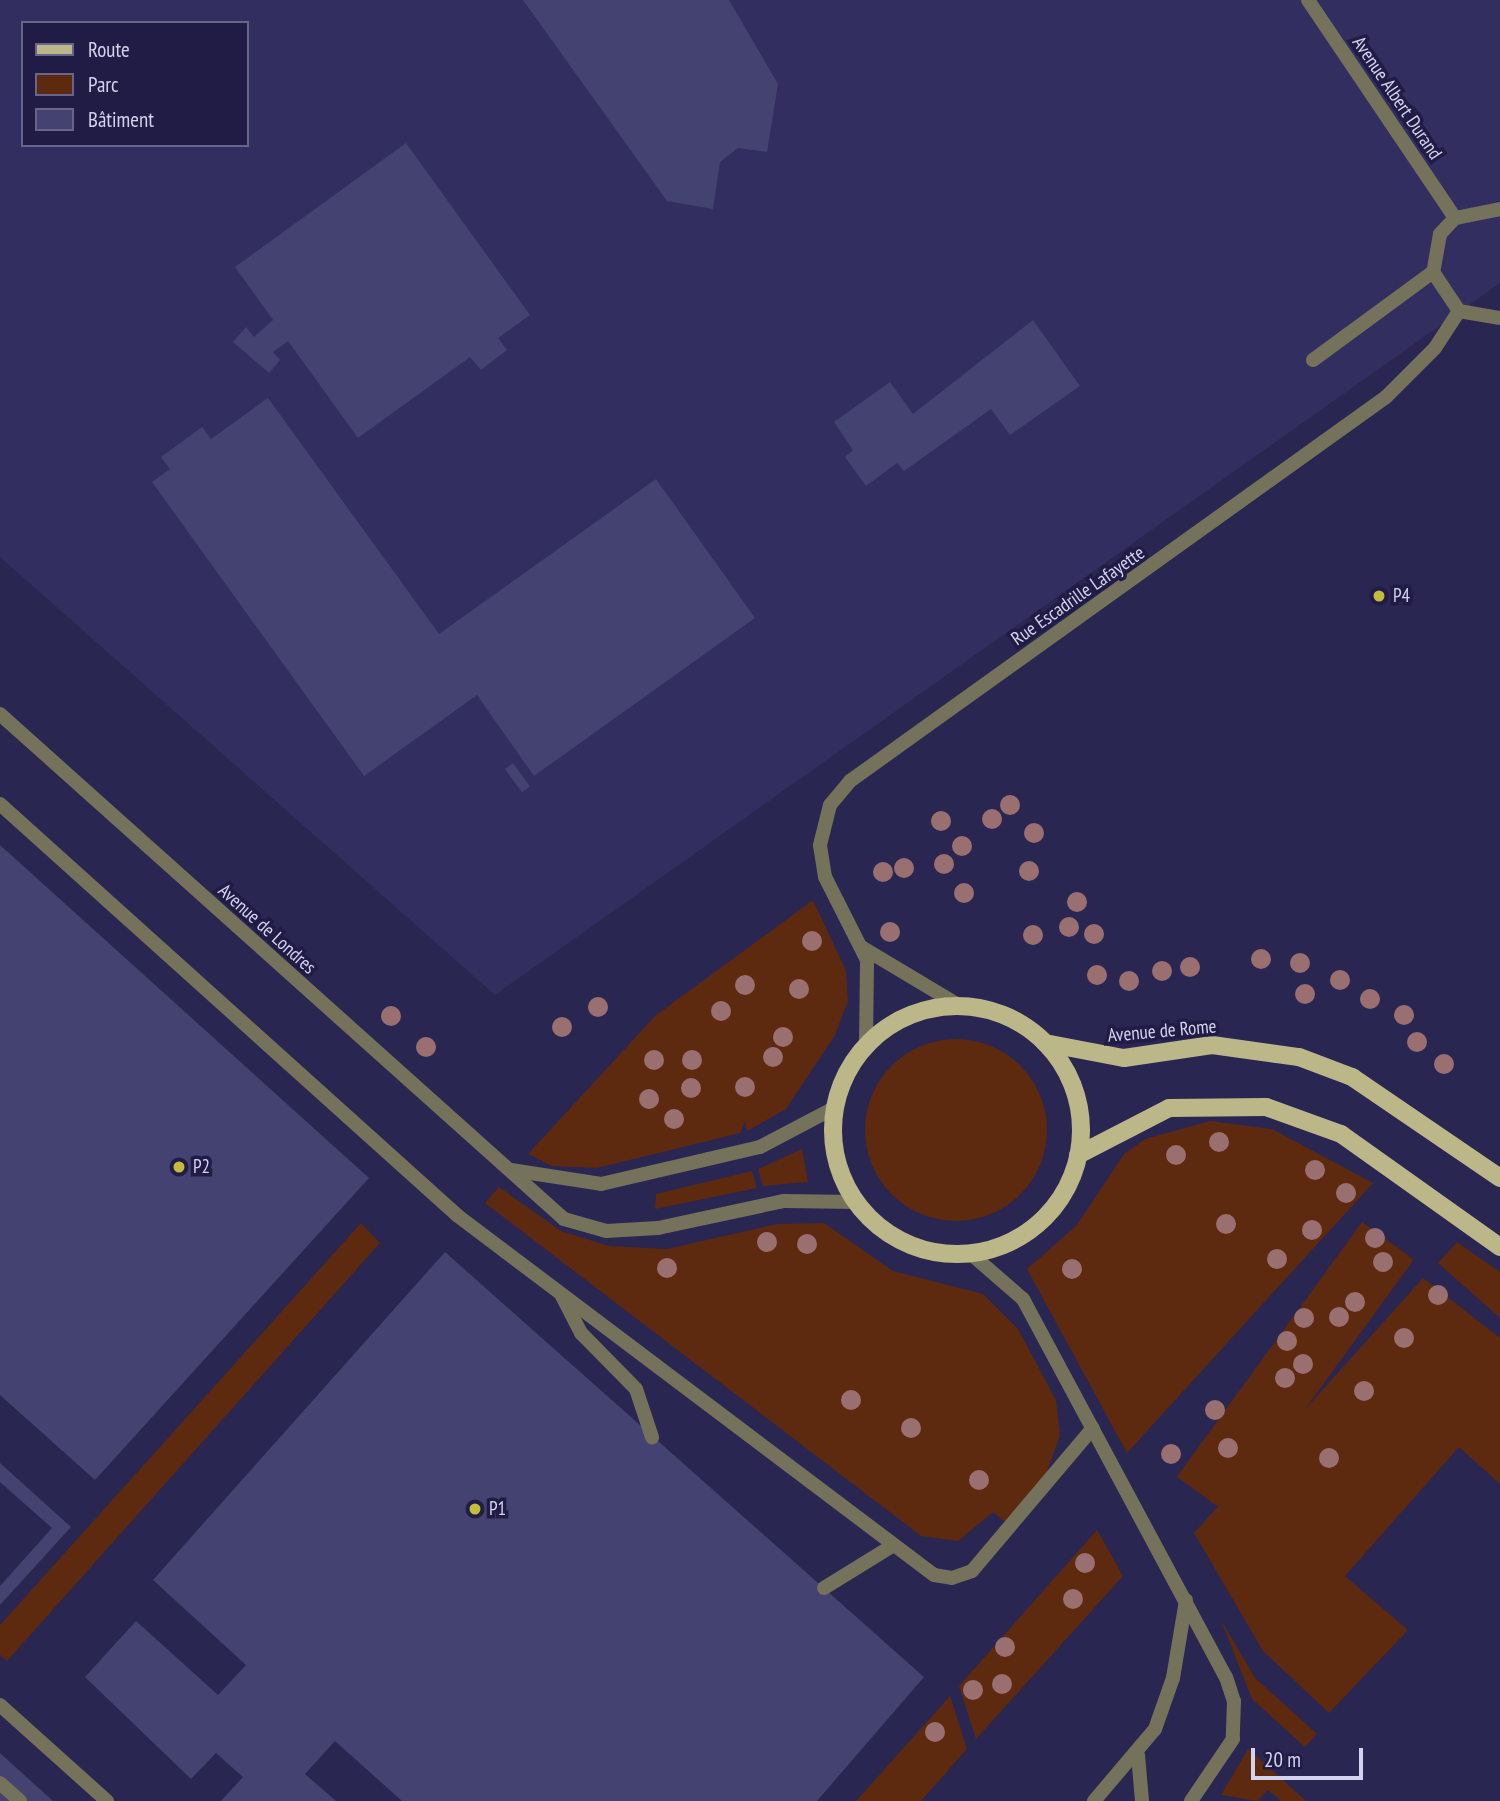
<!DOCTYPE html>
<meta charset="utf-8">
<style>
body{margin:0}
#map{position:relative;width:1500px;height:1801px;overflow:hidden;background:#292651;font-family:"PT Sans Narrow",sans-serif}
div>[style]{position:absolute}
.built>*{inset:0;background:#322e60}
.green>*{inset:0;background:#5d290f;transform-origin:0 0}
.round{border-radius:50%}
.building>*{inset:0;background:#444270;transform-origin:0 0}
.lane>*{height:14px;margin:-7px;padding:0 7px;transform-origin:7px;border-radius:7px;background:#74725b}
.street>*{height:14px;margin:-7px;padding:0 7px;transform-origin:7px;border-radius:7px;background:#74725b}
.primary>*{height:18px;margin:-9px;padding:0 9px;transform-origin:9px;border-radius:9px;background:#bbb788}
.primary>.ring{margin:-9px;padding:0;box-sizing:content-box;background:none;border:18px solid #bbb788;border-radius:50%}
.trees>*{width:20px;height:20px;margin:-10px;border-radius:50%;background:#9a6f70}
.dots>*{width:19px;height:19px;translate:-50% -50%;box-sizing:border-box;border:4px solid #201c45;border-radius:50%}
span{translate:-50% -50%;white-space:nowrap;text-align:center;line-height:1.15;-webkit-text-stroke:7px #201c45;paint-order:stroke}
.street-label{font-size:19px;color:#d2d3ee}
.poi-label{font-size:19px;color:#d2d3ee}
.left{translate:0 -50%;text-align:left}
.legend{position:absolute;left:21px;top:21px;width:228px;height:126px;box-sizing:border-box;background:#201c45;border:2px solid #676589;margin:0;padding:9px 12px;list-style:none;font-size:21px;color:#d2d3ee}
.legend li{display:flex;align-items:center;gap:14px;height:35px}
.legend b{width:35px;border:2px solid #676589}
.scale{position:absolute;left:1251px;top:1748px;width:112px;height:32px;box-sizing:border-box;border:4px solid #d2d3ee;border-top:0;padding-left:9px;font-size:21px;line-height:24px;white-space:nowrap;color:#d2d3ee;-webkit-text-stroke:5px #201c45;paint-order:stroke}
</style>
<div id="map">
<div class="built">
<div style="clip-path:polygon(evenodd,0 0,1500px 0,1500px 283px,495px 995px,0 557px,0 0,23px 23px,247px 23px,247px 145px,23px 145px,23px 23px)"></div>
</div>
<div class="green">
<div style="clip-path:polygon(813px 900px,846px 971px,848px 1001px,835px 1035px,786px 1109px,747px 1131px,745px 1121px,740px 1133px,597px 1168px,552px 1166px,528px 1154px,655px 1016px)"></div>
<div class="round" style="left:865px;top:1039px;width:182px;height:182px"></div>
<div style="clip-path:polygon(1210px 1121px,1272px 1129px,1373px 1183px,1127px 1453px,1027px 1269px,1077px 1225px,1124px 1154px,1145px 1139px)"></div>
<div style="clip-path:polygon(802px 1149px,808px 1182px,763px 1186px,758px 1169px)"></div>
<div style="clip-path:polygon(752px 1171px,757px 1188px,655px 1209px,656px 1194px)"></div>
<div style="clip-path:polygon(499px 1187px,561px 1231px,609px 1246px,667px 1249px,777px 1224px,824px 1223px,893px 1271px,983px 1294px,1018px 1329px,1056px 1400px,1060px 1436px,1045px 1477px,1005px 1522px,993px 1512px,958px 1541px,921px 1536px,485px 1203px)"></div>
<div style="left:1362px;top:1222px;width:64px;height:315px;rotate:36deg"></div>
<div style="clip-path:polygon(361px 1223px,380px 1243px,7px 1661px,0 1655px,0 1625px)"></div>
<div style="clip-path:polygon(1457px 1242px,1500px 1272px,1500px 1318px,1438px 1263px)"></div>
<div style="clip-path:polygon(1423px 1278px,1500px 1338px,1500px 1484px,1459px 1447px,1345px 1576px,1408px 1630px,1329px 1713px,1263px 1651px,1194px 1533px)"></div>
<div style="clip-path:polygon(1097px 1530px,1123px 1576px,976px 1739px,959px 1686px)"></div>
<div style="clip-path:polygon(1221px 1620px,1255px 1678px,1317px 1734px,1305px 1747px,1252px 1699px)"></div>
<div style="clip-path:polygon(950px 1696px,967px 1749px,921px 1801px,856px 1801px)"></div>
<div style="clip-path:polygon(1248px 1749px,1284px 1781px,1306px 1801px,1281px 1801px,1268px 1790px,1257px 1801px,1221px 1795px)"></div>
</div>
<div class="building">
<div style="clip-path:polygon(523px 0,729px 0,778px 84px,767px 152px,738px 148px,720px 162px,713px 209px,667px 201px)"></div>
<div style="clip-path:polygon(406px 143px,530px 315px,498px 338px,507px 350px,481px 370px,470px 357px,358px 438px,288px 341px,273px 352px,280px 360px,269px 373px,233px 342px,246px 327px,254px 337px,273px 320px,235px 267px)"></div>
<div style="clip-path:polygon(1033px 320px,1080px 386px,1010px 435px,991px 409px,904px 471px,897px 463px,866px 486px,845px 457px,853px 450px,834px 422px,890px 382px,913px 414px)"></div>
<div style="clip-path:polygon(268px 398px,439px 634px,656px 479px,755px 618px,534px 776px,477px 695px,364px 776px,152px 482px,170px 469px,161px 457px,202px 427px,211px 439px)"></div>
<div style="left:513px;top:763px;width:29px;height:10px;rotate:54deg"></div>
<div style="clip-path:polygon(0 845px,369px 1178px,95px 1480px,0 1395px)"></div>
<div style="clip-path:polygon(445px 1252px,924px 1677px,817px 1801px,402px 1801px,335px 1741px,305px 1774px,336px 1801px,221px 1801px,243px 1777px,216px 1753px,191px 1779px,85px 1677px,136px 1621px,218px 1695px,246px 1665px,153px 1580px)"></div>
<div style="clip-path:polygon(0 1463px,71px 1527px,0 1605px,0 1586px,52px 1528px,0 1482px)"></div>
<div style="clip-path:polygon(0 1753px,53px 1801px,0 1801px)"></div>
</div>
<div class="lane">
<div style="left:0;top:804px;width:616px;rotate:41.97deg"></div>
<div style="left:458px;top:1216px;width:596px;rotate:37.02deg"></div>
<div style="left:934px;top:1575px;width:18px;rotate:9deg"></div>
<div style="left:952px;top:1578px;width:21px;rotate:-19deg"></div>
<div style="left:972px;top:1571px;width:187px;rotate:-49.8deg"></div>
<div style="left:562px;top:1296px;width:42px;rotate:62.8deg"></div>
<div style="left:581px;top:1333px;width:78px;rotate:45.5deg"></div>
<div style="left:636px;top:1389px;width:51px;rotate:71.6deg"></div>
<div style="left:824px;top:1588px;width:80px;rotate:-31.7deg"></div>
<div style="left:0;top:1705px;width:144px;rotate:41.9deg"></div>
<div style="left:1138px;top:1755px;width:46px;rotate:85deg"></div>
<div style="left:1094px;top:1801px;width:94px;rotate:-49.7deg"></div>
<div style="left:1155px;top:1729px;width:54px;rotate:-70.6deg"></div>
<div style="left:1173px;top:1678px;width:79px;rotate:-80.5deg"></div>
</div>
<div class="street">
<div style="left:1308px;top:0;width:263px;rotate:56deg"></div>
<div style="left:1500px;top:209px;width:46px;rotate:168.7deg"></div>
<div style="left:1455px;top:218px;width:22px;rotate:133deg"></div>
<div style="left:1440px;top:234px;width:39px;rotate:100deg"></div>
<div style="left:1433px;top:272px;width:47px;rotate:56.3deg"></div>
<div style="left:1459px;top:311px;width:42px;rotate:9.7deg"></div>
<div style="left:1313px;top:360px;width:149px;rotate:-36.3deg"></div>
<div style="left:0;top:714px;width:757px;rotate:41.84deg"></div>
<div style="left:564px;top:1219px;width:44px;rotate:15.9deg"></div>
<div style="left:606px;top:1231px;width:52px;rotate:-3.3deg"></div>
<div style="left:658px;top:1228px;width:129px;rotate:-12.1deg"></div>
<div style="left:784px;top:1201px;width:71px;rotate:0.8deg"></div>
<div style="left:863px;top:948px;width:113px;rotate:30.9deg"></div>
<div style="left:866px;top:1045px;width:85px;rotate:-89.3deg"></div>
<div style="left:867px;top:960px;width:93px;rotate:-116.8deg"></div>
<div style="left:825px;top:877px;width:32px;rotate:-99deg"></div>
<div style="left:820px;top:845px;width:41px;rotate:-76deg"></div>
<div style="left:830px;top:805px;width:31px;rotate:-50deg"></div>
<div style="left:850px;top:781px;width:659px;rotate:-35.62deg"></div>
<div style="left:1386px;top:397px;width:69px;rotate:-45deg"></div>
<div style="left:1435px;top:348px;width:44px;rotate:-57deg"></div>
<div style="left:511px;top:1170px;width:91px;rotate:8.8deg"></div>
<div style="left:601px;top:1184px;width:163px;rotate:-13.1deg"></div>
<div style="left:760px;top:1147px;width:84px;rotate:-27.8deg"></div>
<div style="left:970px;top:1253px;width:70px;rotate:41deg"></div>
<div style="left:1023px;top:1299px;width:429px;rotate:61.8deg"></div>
<div style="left:1226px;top:1677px;width:25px;rotate:72deg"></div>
<div style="left:1234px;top:1701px;width:38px;rotate:92deg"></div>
<div style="left:1233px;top:1739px;width:75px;rotate:124.1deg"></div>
<div style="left:0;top:1783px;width:27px;rotate:42deg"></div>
</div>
<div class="primary">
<div class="ring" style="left:833px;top:1006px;width:230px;height:230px"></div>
<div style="left:1045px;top:1043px;width:80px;rotate:10.8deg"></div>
<div style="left:1124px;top:1058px;width:89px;rotate:-8.4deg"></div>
<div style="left:1212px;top:1045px;width:88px;rotate:7.9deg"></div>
<div style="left:1299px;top:1057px;width:57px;rotate:20.7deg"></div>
<div style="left:1352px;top:1077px;width:179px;rotate:34.3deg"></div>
<div style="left:1078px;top:1155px;width:102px;rotate:-27.3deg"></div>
<div style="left:1169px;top:1108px;width:97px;rotate:-0.6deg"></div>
<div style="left:1266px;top:1107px;width:80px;rotate:19.8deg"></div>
<div style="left:1341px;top:1134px;width:195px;rotate:35.4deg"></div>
</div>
<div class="trees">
<div style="left:1010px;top:805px"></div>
<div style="left:992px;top:819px"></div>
<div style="left:941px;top:821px"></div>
<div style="left:1034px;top:833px"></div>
<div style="left:962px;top:846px"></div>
<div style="left:944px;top:864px"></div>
<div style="left:904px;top:868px"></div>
<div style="left:1029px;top:871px"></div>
<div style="left:883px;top:872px"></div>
<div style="left:964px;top:893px"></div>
<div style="left:1077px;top:902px"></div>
<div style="left:1069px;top:927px"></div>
<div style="left:890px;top:932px"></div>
<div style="left:1094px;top:934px"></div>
<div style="left:1033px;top:935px"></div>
<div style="left:812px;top:941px"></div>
<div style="left:1261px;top:959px"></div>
<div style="left:1300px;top:963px"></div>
<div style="left:1190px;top:967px"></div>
<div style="left:1162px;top:971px"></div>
<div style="left:1097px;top:975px"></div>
<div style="left:1340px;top:980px"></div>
<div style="left:1129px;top:981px"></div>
<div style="left:745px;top:985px"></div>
<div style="left:799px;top:989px"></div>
<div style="left:1305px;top:994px"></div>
<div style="left:1370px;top:999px"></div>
<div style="left:598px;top:1007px"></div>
<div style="left:721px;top:1011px"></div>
<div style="left:1404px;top:1015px"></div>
<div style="left:391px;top:1016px"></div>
<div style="left:562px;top:1027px"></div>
<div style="left:783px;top:1037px"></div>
<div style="left:1417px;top:1042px"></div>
<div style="left:426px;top:1047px"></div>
<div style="left:773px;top:1057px"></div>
<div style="left:654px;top:1060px"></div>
<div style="left:692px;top:1060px"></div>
<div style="left:1444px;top:1064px"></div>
<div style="left:745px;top:1087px"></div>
<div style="left:691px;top:1088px"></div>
<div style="left:649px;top:1099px"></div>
<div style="left:674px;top:1119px"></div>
<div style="left:1219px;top:1142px"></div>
<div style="left:1176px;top:1155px"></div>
<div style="left:1315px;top:1170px"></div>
<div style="left:1346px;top:1193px"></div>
<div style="left:1226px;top:1224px"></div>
<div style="left:1312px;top:1230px"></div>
<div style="left:1375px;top:1238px"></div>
<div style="left:767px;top:1242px"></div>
<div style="left:807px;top:1244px"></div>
<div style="left:1277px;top:1259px"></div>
<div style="left:1383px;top:1262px"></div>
<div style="left:667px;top:1268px"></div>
<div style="left:1072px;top:1269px"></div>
<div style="left:1438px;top:1295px"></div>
<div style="left:1355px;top:1302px"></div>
<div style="left:1339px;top:1317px"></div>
<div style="left:1304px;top:1318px"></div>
<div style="left:1404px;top:1338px"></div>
<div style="left:1287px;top:1341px"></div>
<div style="left:1303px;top:1364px"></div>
<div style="left:1285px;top:1378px"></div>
<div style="left:1364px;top:1391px"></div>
<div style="left:851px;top:1400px"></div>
<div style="left:1215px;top:1410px"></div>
<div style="left:911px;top:1428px"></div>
<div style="left:1228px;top:1448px"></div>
<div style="left:1171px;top:1454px"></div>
<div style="left:1329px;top:1458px"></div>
<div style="left:979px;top:1480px"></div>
<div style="left:1085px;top:1563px"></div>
<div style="left:1073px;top:1599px"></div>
<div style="left:1005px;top:1647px"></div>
<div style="left:1002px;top:1684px"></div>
<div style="left:973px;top:1690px"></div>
<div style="left:935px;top:1732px"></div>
</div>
<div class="dots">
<div style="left:1379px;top:596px;background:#c7bb3c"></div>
<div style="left:179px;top:1167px;background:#c7bb3c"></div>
<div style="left:475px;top:1509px;background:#c7bb3c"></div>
</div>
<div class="street-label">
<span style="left:1397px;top:98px;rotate:56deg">Avenue Albert Durand</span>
<span style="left:1078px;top:596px;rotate:-35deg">Rue Escadrille Lafayette</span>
<span style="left:267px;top:929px;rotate:42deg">Avenue de Londres</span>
<span style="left:1162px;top:1031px;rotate:-5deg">Avenue de Rome</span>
</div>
<div class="poi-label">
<span class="left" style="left:1393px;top:596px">P4</span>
<span class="left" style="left:193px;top:1167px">P2</span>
<span class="left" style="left:489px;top:1509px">P1</span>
</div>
<ul class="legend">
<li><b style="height:9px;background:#bbb788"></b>Route</li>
<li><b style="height:19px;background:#5d290f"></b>Parc</li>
<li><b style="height:19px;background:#444270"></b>Bâtiment</li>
</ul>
<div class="scale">20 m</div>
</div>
